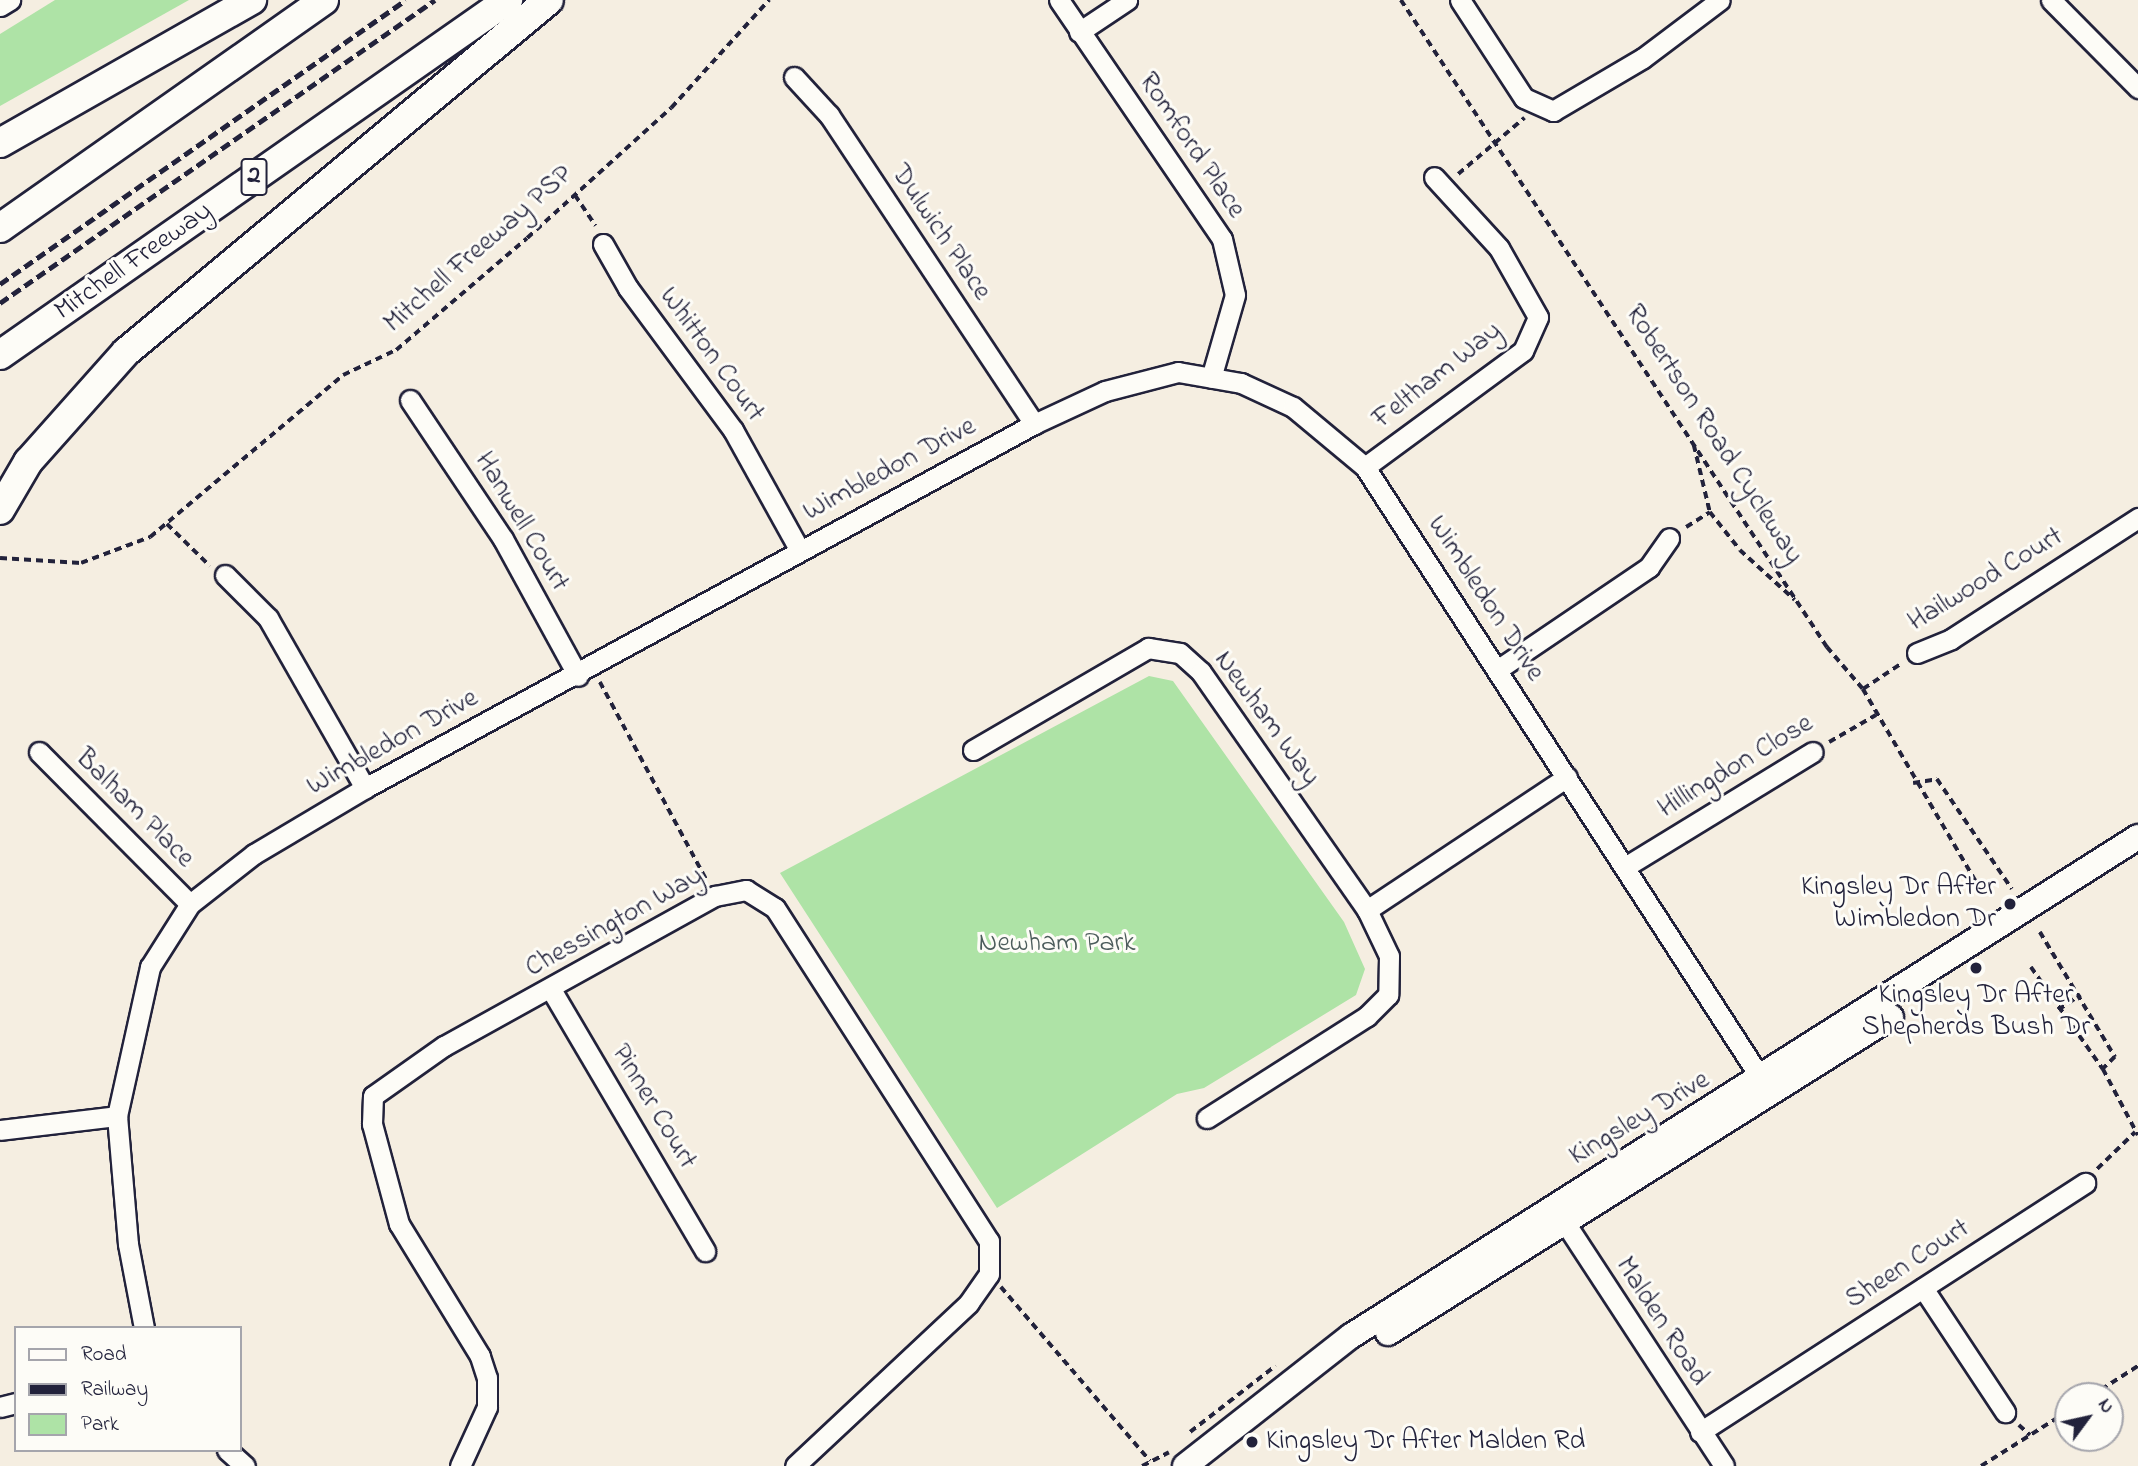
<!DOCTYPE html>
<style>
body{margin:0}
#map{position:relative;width:2138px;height:1466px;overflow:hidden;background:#f5eee1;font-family:"Indie Flower",sans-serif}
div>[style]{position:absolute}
.green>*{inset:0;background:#aee3a6}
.path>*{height:3.5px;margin-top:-1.75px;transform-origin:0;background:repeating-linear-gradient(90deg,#22223b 0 7px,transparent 0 12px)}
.roads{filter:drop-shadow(2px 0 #22223b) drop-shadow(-2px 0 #22223b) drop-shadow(0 2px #22223b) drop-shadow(0 -2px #22223b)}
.minor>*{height:19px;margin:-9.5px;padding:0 9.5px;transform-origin:9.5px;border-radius:9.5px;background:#fdfcf7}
.major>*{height:24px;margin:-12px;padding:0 12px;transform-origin:12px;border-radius:12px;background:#fdfcf7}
.highway>*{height:28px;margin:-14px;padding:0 14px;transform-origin:14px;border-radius:14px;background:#fdfcf7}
.rail>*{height:5px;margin-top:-2.5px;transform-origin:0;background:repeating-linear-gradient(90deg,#22223b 0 10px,transparent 0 15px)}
.dots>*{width:19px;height:19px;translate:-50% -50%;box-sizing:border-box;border:4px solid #fdfcf7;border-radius:50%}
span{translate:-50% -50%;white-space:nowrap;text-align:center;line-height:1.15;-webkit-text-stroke:6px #fdfcf7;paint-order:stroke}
.shield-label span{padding:2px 5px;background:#fdfcf7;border:2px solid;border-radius:5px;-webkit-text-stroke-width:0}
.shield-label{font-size:26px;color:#22223b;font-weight:700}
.street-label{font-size:28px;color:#22223b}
.poi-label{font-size:28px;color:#22223b}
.right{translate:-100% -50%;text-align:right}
.left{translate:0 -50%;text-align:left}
.park-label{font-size:28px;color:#4c5c5b}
.legend{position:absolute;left:14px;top:1326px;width:228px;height:126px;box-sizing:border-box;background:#fdfcf7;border:2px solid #a5a5ac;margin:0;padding:9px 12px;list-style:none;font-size:21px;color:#22223b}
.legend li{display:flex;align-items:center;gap:14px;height:35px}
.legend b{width:35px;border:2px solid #a5a5ac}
.north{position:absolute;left:2054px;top:1382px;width:70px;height:70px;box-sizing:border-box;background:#fdfcf7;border:2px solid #a5a5ac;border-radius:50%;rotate:57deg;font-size:19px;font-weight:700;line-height:28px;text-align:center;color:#22223b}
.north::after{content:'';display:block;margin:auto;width:24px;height:32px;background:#22223b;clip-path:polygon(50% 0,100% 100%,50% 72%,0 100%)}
</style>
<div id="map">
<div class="green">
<div style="clip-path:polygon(55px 0,189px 0,0 106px,0 34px)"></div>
<div style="clip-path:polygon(1149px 676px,1173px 681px,1344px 922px,1365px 969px,1356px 995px,1204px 1088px,1177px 1094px,997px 1208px,780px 873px)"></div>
</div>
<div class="path">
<div style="left:1401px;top:0;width:775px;rotate:56.64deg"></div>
<div style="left:1827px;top:647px;width:55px;rotate:49.4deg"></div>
<div style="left:1863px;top:689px;width:239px;rotate:59.6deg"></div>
<div style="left:1458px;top:174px;width:87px;rotate:-40.3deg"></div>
<div style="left:575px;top:195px;width:37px;rotate:56deg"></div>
<div style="left:1694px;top:445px;width:69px;rotate:76.6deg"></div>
<div style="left:1710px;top:512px;width:48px;rotate:51.7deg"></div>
<div style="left:1740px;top:550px;width:74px;rotate:42.3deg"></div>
<div style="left:167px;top:524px;width:60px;rotate:44.3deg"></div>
<div style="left:1686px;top:527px;width:28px;rotate:-32deg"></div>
<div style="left:0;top:558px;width:81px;rotate:3.5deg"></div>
<div style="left:81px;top:563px;width:74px;rotate:-20.6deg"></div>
<div style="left:150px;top:537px;width:252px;rotate:-40deg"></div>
<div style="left:343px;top:375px;width:59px;rotate:-25.3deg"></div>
<div style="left:396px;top:350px;width:172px;rotate:-40.5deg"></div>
<div style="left:527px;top:238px;width:194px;rotate:-42.1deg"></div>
<div style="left:671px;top:108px;width:146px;rotate:-47.8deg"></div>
<div style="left:600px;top:682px;width:224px;rotate:61.7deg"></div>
<div style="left:1863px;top:689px;width:47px;rotate:-33.7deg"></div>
<div style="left:1829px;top:742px;width:54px;rotate:-29.9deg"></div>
<div style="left:1913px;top:783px;width:24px;rotate:-9deg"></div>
<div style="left:1937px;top:779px;width:133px;rotate:55.7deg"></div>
<div style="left:2040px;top:932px;width:146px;rotate:59deg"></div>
<div style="left:2115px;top:1057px;width:17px;rotate:135deg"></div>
<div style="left:2031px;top:967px;width:125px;rotate:54.8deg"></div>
<div style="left:2103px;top:1069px;width:75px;rotate:62.1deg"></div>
<div style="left:2058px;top:1010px;width:27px;rotate:-34deg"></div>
<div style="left:2097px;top:1169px;width:53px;rotate:-44.2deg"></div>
<div style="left:1001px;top:1287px;width:229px;rotate:49.4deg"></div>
<div style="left:2091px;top:1396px;width:56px;rotate:-32.6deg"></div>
<div style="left:2019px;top:1425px;width:15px;rotate:42deg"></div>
<div style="left:1190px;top:1432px;width:108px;rotate:-37.8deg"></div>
<div style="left:1142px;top:1466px;width:30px;rotate:-27deg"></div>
<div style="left:1981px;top:1466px;width:103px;rotate:-32.3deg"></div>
</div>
<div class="roads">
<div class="minor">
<div style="left:1059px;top:0;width:289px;rotate:55.7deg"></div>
<div style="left:1222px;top:239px;width:57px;rotate:76.9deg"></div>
<div style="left:1235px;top:295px;width:86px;rotate:106.1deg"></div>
<div style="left:1460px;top:0;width:117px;rotate:56.9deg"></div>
<div style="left:1524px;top:98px;width:32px;rotate:24deg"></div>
<div style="left:1553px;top:111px;width:104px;rotate:-30.5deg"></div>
<div style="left:1643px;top:58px;width:96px;rotate:-37deg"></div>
<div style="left:2051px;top:0;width:124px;rotate:45.3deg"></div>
<div style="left:0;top:6px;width:12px;rotate:-31deg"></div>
<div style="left:1079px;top:32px;width:58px;rotate:-33.7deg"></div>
<div style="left:794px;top:77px;width:52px;rotate:47.4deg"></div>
<div style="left:829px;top:115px;width:371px;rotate:56.4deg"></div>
<div style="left:603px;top:244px;width:51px;rotate:60.4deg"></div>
<div style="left:628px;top:288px;width:177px;rotate:53.5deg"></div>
<div style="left:733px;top:430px;width:138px;rotate:61deg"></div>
<div style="left:410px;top:400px;width:167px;rotate:56.2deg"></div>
<div style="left:503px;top:539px;width:156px;rotate:61.3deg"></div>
<div style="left:1365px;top:467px;width:196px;rotate:-36.3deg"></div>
<div style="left:1523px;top:351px;width:37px;rotate:-66deg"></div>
<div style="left:1538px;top:317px;width:79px;rotate:-119.5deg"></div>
<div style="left:1499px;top:248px;width:96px;rotate:-132.5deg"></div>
<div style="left:225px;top:575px;width:61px;rotate:45deg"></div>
<div style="left:268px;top:618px;width:196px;rotate:60.3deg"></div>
<div style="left:1917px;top:653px;width:37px;rotate:-22deg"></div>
<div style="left:1951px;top:639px;width:223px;rotate:-32.9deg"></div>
<div style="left:1497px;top:670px;width:184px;rotate:-34.1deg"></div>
<div style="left:1649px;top:567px;width:35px;rotate:-55deg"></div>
<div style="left:973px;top:750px;width:203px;rotate:-30.2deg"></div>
<div style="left:1148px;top:648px;width:32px;rotate:9deg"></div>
<div style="left:1180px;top:653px;width:28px;rotate:42deg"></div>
<div style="left:1201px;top:672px;width:290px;rotate:55.1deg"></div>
<div style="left:1367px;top:910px;width:51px;rotate:64.4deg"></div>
<div style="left:1389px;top:956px;width:39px;rotate:91deg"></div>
<div style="left:1388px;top:995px;width:30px;rotate:135deg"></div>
<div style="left:1367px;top:1016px;width:190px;rotate:147.5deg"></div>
<div style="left:39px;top:752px;width:214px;rotate:45.2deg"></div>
<div style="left:1625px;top:867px;width:220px;rotate:-31.5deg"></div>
<div style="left:1367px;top:910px;width:240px;rotate:-33.6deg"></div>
<div style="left:552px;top:991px;width:302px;rotate:59.5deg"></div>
<div style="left:0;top:1130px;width:118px;rotate:-6.8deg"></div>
<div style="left:1558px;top:1212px;width:303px;rotate:56.8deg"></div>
<div style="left:1923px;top:1288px;width:149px;rotate:56.5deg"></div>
<div style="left:144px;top:1328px;width:86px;rotate:-100.8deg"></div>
<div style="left:128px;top:1244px;width:128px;rotate:-94.9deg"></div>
<div style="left:117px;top:1116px;width:153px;rotate:-77.5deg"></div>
<div style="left:150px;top:967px;width:75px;rotate:-57.6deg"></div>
<div style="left:190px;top:904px;width:81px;rotate:-38deg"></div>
<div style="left:254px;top:854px;width:129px;rotate:-30.7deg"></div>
<div style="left:365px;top:788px;width:762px;rotate:-28.55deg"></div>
<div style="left:1034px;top:424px;width:78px;rotate:-24.9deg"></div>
<div style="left:1105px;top:391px;width:75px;rotate:-14.6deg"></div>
<div style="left:1178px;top:372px;width:64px;rotate:9.9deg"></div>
<div style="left:1241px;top:383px;width:57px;rotate:24.8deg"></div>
<div style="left:1293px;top:407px;width:94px;rotate:39.8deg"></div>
<div style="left:1365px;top:467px;width:740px;rotate:57.08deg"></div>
<div style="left:0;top:1407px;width:16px;rotate:-14deg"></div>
<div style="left:1700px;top:1432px;width:459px;rotate:-32.9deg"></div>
<div style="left:227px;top:1450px;width:24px;rotate:42deg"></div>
<div style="left:460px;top:1466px;width:65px;rotate:-65.4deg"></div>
<div style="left:487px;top:1407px;width:29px;rotate:-90deg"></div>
<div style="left:487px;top:1378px;width:23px;rotate:-108deg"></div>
<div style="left:480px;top:1356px;width:155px;rotate:-121.5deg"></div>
<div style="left:399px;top:1224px;width:104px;rotate:-105.1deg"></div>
<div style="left:372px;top:1124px;width:28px;rotate:-88deg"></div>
<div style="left:373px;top:1096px;width:87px;rotate:-35.2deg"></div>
<div style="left:444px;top:1046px;width:310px;rotate:-29deg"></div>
<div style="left:715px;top:896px;width:32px;rotate:-11deg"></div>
<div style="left:746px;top:890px;width:34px;rotate:32deg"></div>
<div style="left:775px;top:908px;width:396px;rotate:57.3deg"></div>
<div style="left:989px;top:1241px;width:33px;rotate:90deg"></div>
<div style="left:989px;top:1274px;width:35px;rotate:125deg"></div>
<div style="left:969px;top:1303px;width:238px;rotate:136.9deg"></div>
</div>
<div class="major">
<div style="left:1388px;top:1333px;width:594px;rotate:-32.14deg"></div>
<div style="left:1185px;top:1466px;width:211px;rotate:-38.1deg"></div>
<div style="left:1351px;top:1336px;width:932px;rotate:-32.38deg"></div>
</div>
<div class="highway">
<div style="left:0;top:143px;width:290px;rotate:-29.6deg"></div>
<div style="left:0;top:228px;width:396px;rotate:-35.1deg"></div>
<div style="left:0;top:355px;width:620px;rotate:-34.95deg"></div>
<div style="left:0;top:510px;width:56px;rotate:-59.7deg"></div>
<div style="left:28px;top:462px;width:147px;rotate:-48.3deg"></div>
<div style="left:126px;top:352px;width:550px;rotate:-39.77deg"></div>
</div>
</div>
<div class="rail">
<div style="left:0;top:284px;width:495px;rotate:-35deg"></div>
<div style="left:0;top:303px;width:530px;rotate:-34.86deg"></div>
</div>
<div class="dots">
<div style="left:2010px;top:904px;background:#22223b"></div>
<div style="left:1976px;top:968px;background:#22223b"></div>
<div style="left:1252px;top:1442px;background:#22223b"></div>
</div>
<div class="shield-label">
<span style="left:254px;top:177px">2</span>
</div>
<div class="street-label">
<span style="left:1191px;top:146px;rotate:56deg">Romford Place</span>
<span style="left:940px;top:233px;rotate:56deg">Dulwich Place</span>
<span style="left:479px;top:250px;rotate:-41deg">Mitchell Freeway PSP</span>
<span style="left:134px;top:262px;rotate:-35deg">Mitchell Freeway</span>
<span style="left:711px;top:355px;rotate:54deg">Whitton Court</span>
<span style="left:1438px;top:376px;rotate:-38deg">Feltham Way</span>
<span style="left:1713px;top:435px;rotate:57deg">Robertson Road Cycleway</span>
<span style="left:890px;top:470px;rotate:-28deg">Wimbledon Drive</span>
<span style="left:521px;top:522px;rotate:59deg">Hanwell Court</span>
<span style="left:1986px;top:580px;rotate:-31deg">Hailwood Court</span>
<span style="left:1485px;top:599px;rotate:57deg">Wimbledon Drive</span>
<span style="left:1266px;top:719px;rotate:54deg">Newham Way</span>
<span style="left:393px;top:743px;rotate:-29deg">Wimbledon Drive</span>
<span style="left:1736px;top:767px;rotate:-31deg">Hillingdon Close</span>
<span style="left:134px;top:809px;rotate:45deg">Balham Place</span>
<span style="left:615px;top:923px;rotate:-29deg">Chessington Way</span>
<span style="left:653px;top:1107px;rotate:59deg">Pinner Court</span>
<span style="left:1640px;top:1119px;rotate:-31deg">Kingsley Drive</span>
<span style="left:1908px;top:1265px;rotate:-33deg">Sheen Court</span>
<span style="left:1661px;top:1322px;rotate:57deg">Malden Road</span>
</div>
<div class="poi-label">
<span class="right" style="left:1996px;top:904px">Kingsley Dr After<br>Wimbledon Dr</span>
<span style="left:1976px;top:1012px">Kingsley Dr After<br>Shepherds Bush Dr</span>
<span class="left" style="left:1266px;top:1442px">Kingsley Dr After Malden Rd</span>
</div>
<div class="park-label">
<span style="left:1057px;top:944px">Newham Park</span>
</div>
<ul class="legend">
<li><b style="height:9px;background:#fdfcf7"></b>Road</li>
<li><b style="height:9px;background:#22223b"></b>Railway</li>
<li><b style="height:19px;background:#aee3a6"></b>Park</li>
</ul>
<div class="north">N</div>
</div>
